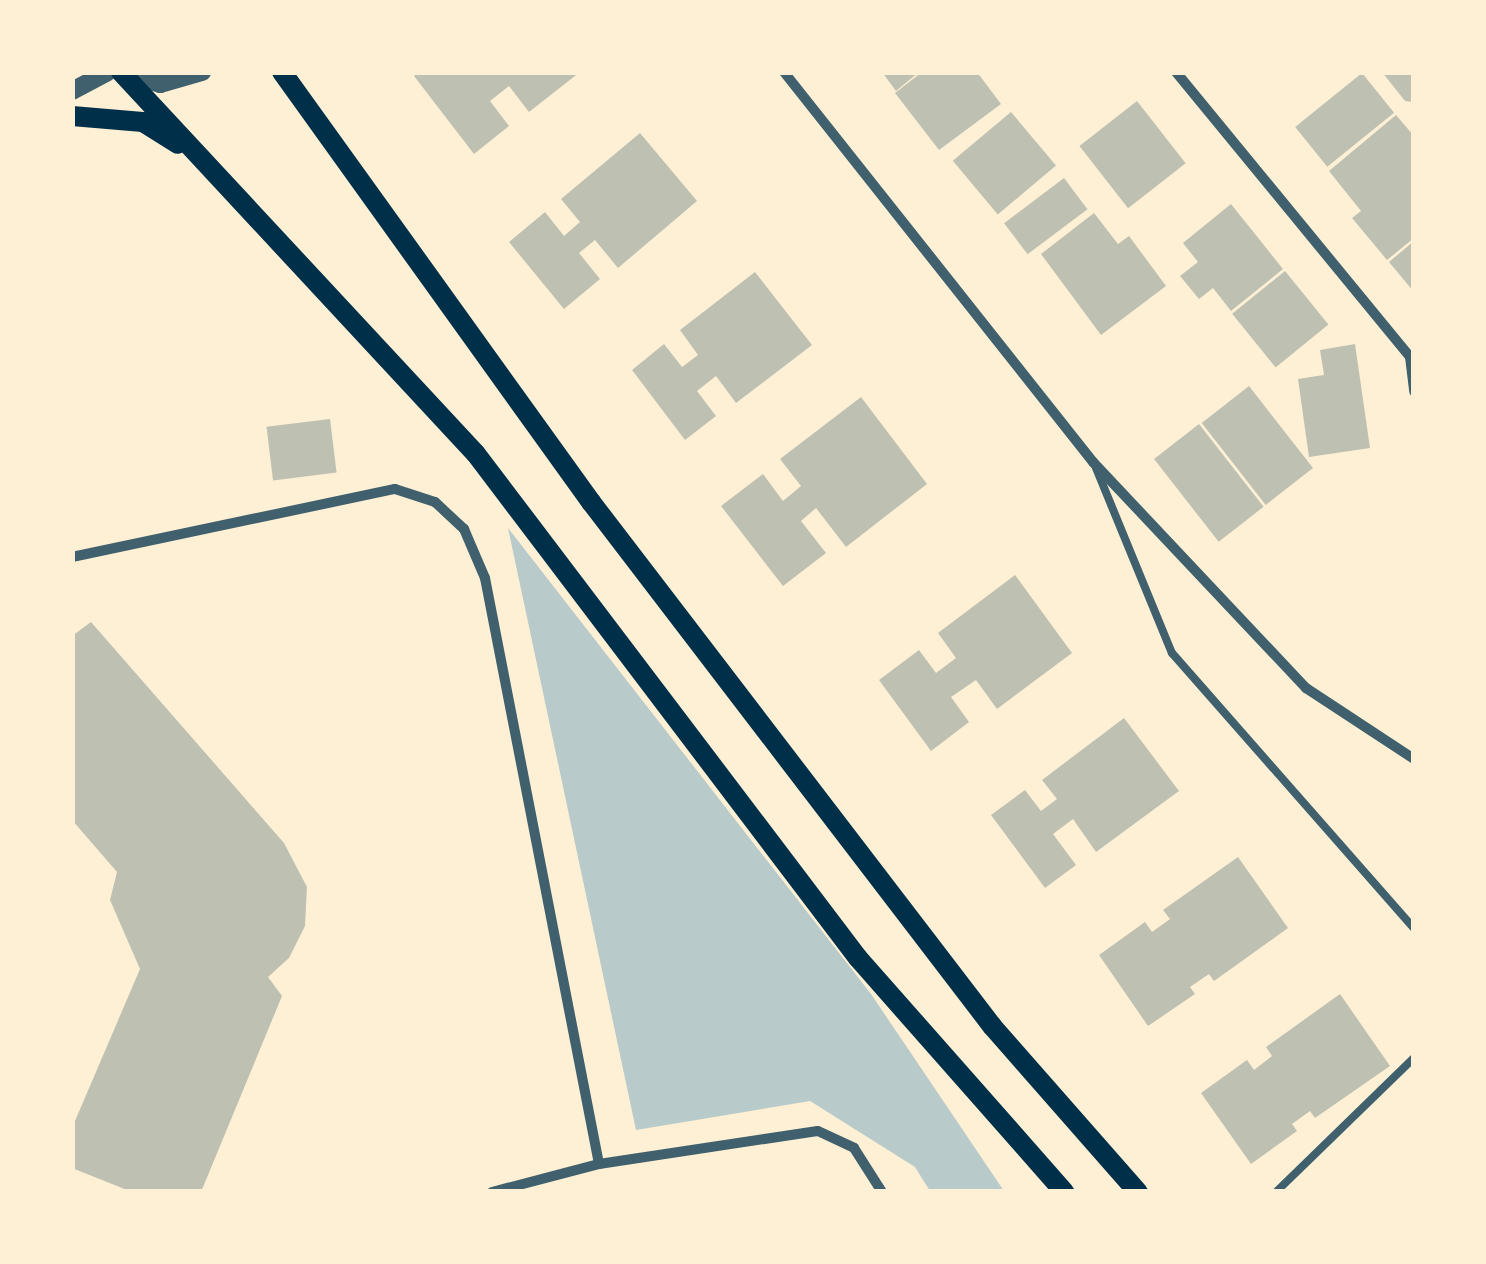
<!DOCTYPE html>
<style>
body{margin:0}
#map{position:relative;width:1486px;height:1264px;overflow:hidden;background:#fdf0d5;font-family:"Source Serif 4",serif}
div>[style]{position:absolute}
.green>*{inset:0;background:#b9caca}
.building>*{inset:0;background:#bec0b2;transform-origin:0 0}
.service>*{height:8px;margin:-4px;padding:0 4px;transform-origin:4px;border-radius:4px;background:#3f606c}
.minor>*{height:10px;margin:-5px;padding:0 5px;transform-origin:5px;border-radius:5px;background:#3f606c}
.tertiary>*{height:18px;margin:-9px;padding:0 9px;transform-origin:9px;border-radius:9px;background:#3f606c}
.secondary>*{height:20px;margin:-10px;padding:0 10px;transform-origin:10px;border-radius:10px;background:#003049}
span{translate:-50% -50%;white-space:nowrap;text-align:center;line-height:1.15;-webkit-text-stroke:8px #fdf0d5;paint-order:stroke}
.frame{position:absolute;inset:0;border:75px solid #fdf0d5;pointer-events:none}
</style>
<div id="map">
<div class="green">
<div style="clip-path:polygon(508px 528px,871px 994px,1004px 1191px,930px 1191px,915px 1167px,810px 1101px,636px 1130px)"></div>
</div>
<div class="building">
<div style="clip-path:polygon(418px 72px,580px 72px,529px 112px,509px 86px,490px 101px,509px 126px,474px 154px,414px 76px)"></div>
<div style="clip-path:polygon(882px 72px,919px 72px,896px 91px)"></div>
<div style="clip-path:polygon(922px 72px,977px 72px,1001px 104px,939px 150px,895px 93px)"></div>
<div style="clip-path:polygon(1382px 72px,1414px 72px,1414px 102px,1405px 101px)"></div>
<div style="left:1362px;top:73px;width:51px;height:86px;rotate:51deg"></div>
<div style="left:1137px;top:101px;width:79px;height:73px;rotate:52deg"></div>
<div style="left:1011px;top:112px;width:70px;height:76px;rotate:50deg"></div>
<div style="clip-path:polygon(1396px 115px,1414px 136px,1414px 238px,1387px 260px,1352px 218px,1361px 211px,1329px 171px)"></div>
<div style="clip-path:polygon(640px 133px,697px 201px,618px 268px,595px 240px,579px 253px,600px 279px,564px 309px,509px 242px,545px 212px,564px 236px,580px 222px,561px 199px)"></div>
<div style="left:1064px;top:178px;width:39px;height:75px;rotate:53deg"></div>
<div style="clip-path:polygon(1231px 204px,1283px 269px,1231px 311px,1213px 288px,1199px 299px,1180px 276px,1198px 262px,1183px 243px)"></div>
<div style="clip-path:polygon(1094px 213px,1118px 244px,1129px 236px,1166px 286px,1101px 335px,1041px 254px)"></div>
<div style="clip-path:polygon(1414px 241px,1414px 292px,1389px 262px)"></div>
<div style="left:1285px;top:271px;width:69px;height:68px;rotate:51deg"></div>
<div style="clip-path:polygon(755px 272px,812px 345px,736px 403px,716px 376px,697px 391px,716px 416px,685px 440px,632px 370px,664px 344px,682px 367px,698px 355px,680px 330px)"></div>
<div style="clip-path:polygon(1355px 344px,1370px 448px,1309px 457px,1298px 379px,1324px 375px,1320px 350px)"></div>
<div style="left:1249px;top:386px;width:104px;height:60px;rotate:52deg"></div>
<div style="clip-path:polygon(861px 397px,927px 484px,846px 547px,816px 508px,801px 521px,826px 553px,783px 586px,721px 506px,763px 474px,783px 501px,801px 486px,780px 459px)"></div>
<div style="left:330px;top:419px;width:54px;height:64px;rotate:83deg"></div>
<div style="left:1199px;top:424px;width:105px;height:57px;rotate:52deg"></div>
<div style="clip-path:polygon(1015px 575px,1072px 653px,997px 709px,976px 680px,951px 697px,969px 722px,931px 751px,879px 680px,919px 650px,936px 673px,956px 658px,938px 633px)"></div>
<div style="clip-path:polygon(91px 622px,284px 843px,307px 887px,305px 926px,289px 958px,268px 977px,282px 996px,201px 1192px,132px 1192px,72px 1168px,72px 1128px,140px 969px,110px 900px,117px 872px,72px 820px,72px 636px)"></div>
<div style="clip-path:polygon(1124px 718px,1179px 791px,1096px 852px,1073px 819px,1053px 834px,1076px 865px,1045px 888px,991px 815px,1025px 790px,1041px 811px,1057px 799px,1042px 780px)"></div>
<div style="clip-path:polygon(1238px 857px,1288px 928px,1214px 981px,1209px 974px,1190px 987px,1195px 994px,1148px 1026px,1099px 955px,1145px 922px,1152px 932px,1170px 919px,1163px 910px)"></div>
<div style="clip-path:polygon(1340px 994px,1390px 1066px,1315px 1118px,1310px 1111px,1292px 1124px,1297px 1131px,1251px 1164px,1201px 1093px,1247px 1060px,1254px 1070px,1272px 1056px,1266px 1047px)"></div>
</div>
<div class="service">
<div style="left:1096px;top:468px;width:200px;rotate:67.7deg"></div>
<div style="left:1172px;top:653px;width:366px;rotate:48.7deg"></div>
<div style="left:1276px;top:1192px;width:192px;rotate:-44.2deg"></div>
</div>
<div class="minor">
<div style="left:784px;top:72px;width:498px;rotate:51.6deg"></div>
<div style="left:1093px;top:462px;width:311px;rotate:46.7deg"></div>
<div style="left:1306px;top:688px;width:129px;rotate:33.3deg"></div>
<div style="left:1176px;top:72px;width:369px;rotate:50.6deg"></div>
<div style="left:1410px;top:357px;width:35px;rotate:83deg"></div>
<div style="left:72px;top:557px;width:330px;rotate:-11.9deg"></div>
<div style="left:395px;top:489px;width:42px;rotate:18deg"></div>
<div style="left:435px;top:502px;width:40px;rotate:43deg"></div>
<div style="left:464px;top:529px;width:53px;rotate:66.8deg"></div>
<div style="left:485px;top:578px;width:597px;rotate:78.99deg"></div>
<div style="left:492px;top:1192px;width:111px;rotate:-14.7deg"></div>
<div style="left:599px;top:1164px;width:221px;rotate:-8.6deg"></div>
<div style="left:818px;top:1131px;width:40px;rotate:25deg"></div>
<div style="left:854px;top:1148px;width:52px;rotate:57.5deg"></div>
</div>
<div class="tertiary">
<div style="left:125px;top:72px;width:37px;rotate:19deg"></div>
<div style="left:160px;top:84px;width:44px;rotate:-15.9deg"></div>
<div style="left:72px;top:91px;width:40px;rotate:-28deg"></div>
</div>
<div class="secondary">
<div style="left:121px;top:72px;width:521px;rotate:47.1deg"></div>
<div style="left:476px;top:454px;width:632px;rotate:52.84deg"></div>
<div style="left:858px;top:958px;width:312px;rotate:48.6deg"></div>
<div style="left:282px;top:72px;width:530px;rotate:54.3deg"></div>
<div style="left:591px;top:502px;width:660px;rotate:52.57deg"></div>
<div style="left:992px;top:1026px;width:221px;rotate:48.7deg"></div>
<div style="left:72px;top:116px;width:71px;rotate:4.8deg"></div>
<div style="left:143px;top:122px;width:41px;rotate:32.2deg"></div>
</div>
<div class="frame"></div>
</div>
